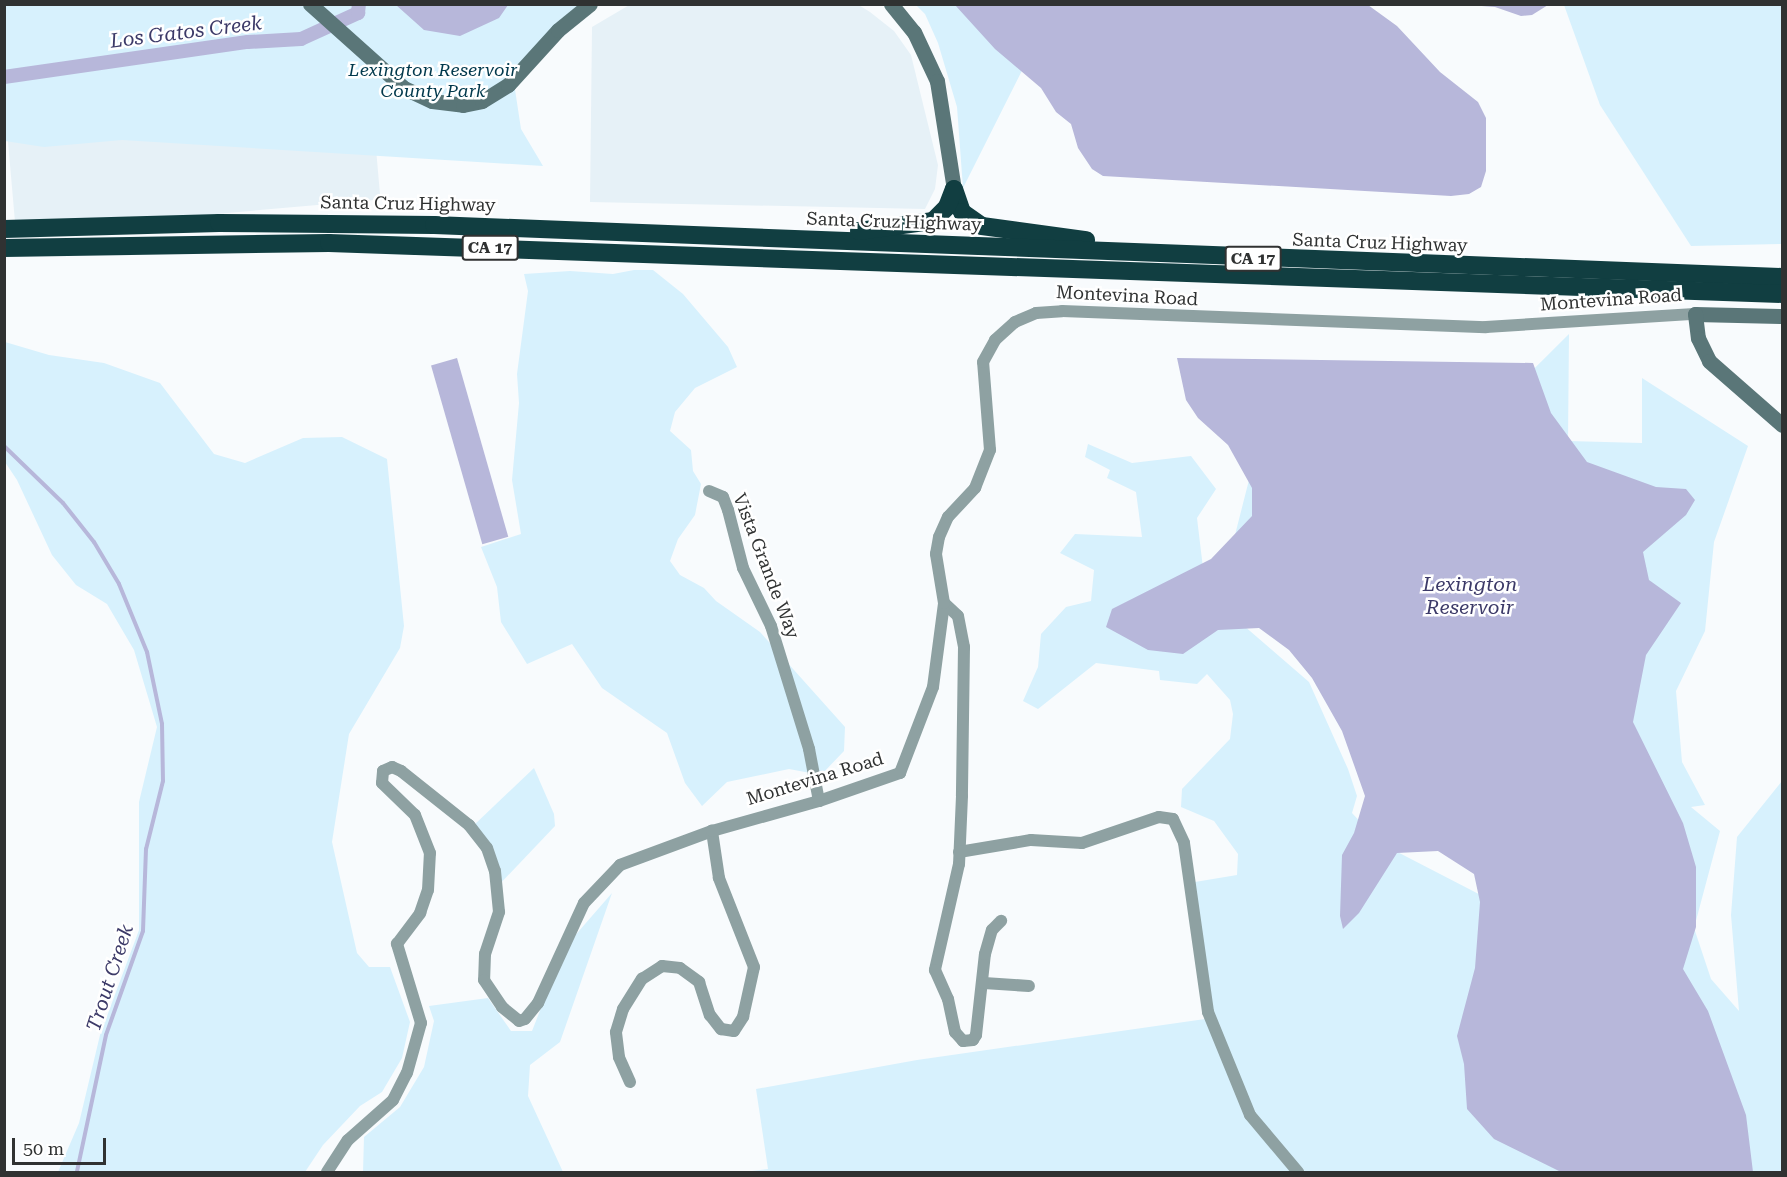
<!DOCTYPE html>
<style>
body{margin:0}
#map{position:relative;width:1787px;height:1177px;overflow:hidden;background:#f8fbfd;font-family:"Roboto Serif",serif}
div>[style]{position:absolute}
.built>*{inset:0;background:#e6f1f7;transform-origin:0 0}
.green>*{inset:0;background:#d7f1fd}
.water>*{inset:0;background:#b7b7da;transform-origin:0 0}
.stream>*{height:4px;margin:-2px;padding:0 2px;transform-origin:2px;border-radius:2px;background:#b7b7da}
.canal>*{height:14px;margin:-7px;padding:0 7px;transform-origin:7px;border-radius:7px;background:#b7b7da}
.street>*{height:12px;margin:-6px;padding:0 6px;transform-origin:6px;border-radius:6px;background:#8ea1a2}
.secondary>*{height:15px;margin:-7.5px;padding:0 7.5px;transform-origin:7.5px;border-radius:7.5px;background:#5a7678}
.highway>*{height:18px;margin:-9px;padding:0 9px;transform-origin:9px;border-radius:9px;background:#113e41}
span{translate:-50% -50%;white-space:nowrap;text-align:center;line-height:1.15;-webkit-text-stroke:5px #fff;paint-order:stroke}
.shield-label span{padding:2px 4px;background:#fff;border:2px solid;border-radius:4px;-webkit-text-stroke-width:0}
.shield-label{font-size:16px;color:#303232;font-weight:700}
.park-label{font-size:18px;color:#00384c;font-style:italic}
.street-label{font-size:18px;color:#303232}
.water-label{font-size:20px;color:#3c3a68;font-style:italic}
.frame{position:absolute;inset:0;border:6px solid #303232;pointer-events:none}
.scale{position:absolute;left:12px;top:1138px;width:94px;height:27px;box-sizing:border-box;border:3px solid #303232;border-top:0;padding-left:8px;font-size:18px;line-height:21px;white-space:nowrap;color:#303232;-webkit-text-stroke:4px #fff;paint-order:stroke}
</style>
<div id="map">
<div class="built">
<div style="clip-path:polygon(631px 4px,857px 4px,870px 12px,894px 31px,911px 55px,938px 165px,935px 189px,925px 209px,590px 202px,592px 27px)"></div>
<div style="left:370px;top:80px;width:120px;height:366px;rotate:85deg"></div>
</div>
<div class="green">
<div style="clip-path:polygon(4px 5px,596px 5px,558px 32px,514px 83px,521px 129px,543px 166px,122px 140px,44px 147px,5px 141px)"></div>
<div style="clip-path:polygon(916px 5px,1055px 5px,963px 188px,957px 107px,938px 43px,925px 14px)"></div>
<div style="clip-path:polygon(1564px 5px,1782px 5px,1782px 244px,1691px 246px,1600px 105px)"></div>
<div style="clip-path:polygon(634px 270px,653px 270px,683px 294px,728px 347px,737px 367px,695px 388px,675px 412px,670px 431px,691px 450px,693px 471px,701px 484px,695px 515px,678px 539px,670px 561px,680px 575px,704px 588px,716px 601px,760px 632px,845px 727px,844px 751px,821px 775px,789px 769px,727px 782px,702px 806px,685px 783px,667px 733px,602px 688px,572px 644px,527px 664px,501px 622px,497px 587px,481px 547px,521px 534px,512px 480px,519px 403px,517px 374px,528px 291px,524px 274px,570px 271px,613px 274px)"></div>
<div style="clip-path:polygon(1569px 334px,1568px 441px,1642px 443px,1642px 378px,1748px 446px,1714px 542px,1705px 631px,1676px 691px,1682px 762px,1705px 805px,1691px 807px,1720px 831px,1694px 928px,1711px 979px,1739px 1011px,1731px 915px,1737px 837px,1782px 781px,1782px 1172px,1636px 1172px,1551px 966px,1286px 620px,1223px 582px,1249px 480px,1350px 552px)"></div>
<div style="clip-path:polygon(5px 342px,49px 355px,104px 363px,160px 383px,214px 454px,245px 463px,303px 438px,342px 437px,387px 459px,404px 626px,400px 648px,349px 734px,332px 842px,357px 953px,369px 967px,390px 967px,410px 1022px,402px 1058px,382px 1092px,360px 1106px,323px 1145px,305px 1172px,58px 1172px,79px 1123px,100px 1035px,139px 930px,139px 802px,157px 727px,134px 650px,107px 604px,76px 585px,52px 555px,17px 480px,5px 462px)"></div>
<div style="clip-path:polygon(1088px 444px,1132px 463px,1191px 456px,1216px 489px,1197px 518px,1206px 593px,1309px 682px,1348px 769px,1357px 796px,1352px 813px,1380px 843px,1500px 905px,1614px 1172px,744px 1172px,768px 1169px,756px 1089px,917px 1060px,1205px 1019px,1195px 882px,1237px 875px,1238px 854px,1214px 821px,1181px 807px,1182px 789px,1230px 739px,1233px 714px,1230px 700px,1207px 674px,1197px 684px,1160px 680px,1159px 671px,1096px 663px,1038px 709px,1023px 701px,1038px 667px,1041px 634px,1066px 607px,1091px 601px,1094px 570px,1060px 553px,1075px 534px,1142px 537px,1136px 492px,1107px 478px,1110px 470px,1085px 457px)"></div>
<div style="clip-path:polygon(534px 768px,554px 814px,555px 826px,496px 888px,473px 826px)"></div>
<div style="clip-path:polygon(612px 893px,560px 1042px,530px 1065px,528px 1096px,563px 1172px,363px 1172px,364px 1137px,400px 1107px,424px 1067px,434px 1021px,429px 1006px,488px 998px,511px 1031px,532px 1031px,565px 947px)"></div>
</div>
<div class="water">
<div style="clip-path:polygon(396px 5px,395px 5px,508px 5px,499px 18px,460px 36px,424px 30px)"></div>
<div style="clip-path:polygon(955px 5px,1368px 5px,1397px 26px,1440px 72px,1478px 102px,1486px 118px,1486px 171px,1481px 187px,1469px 194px,1451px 196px,1103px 176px,1092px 169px,1078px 148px,1071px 124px,1056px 112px,1041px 88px,995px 49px)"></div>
<div style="clip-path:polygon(1468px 5px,1548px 4px,1548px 5px,1532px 15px,1521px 16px,1495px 7px)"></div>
<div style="left:457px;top:358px;width:186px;height:27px;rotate:74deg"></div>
<div style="clip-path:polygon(1177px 358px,1533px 363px,1551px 413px,1587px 462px,1656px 487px,1686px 489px,1695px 500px,1686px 515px,1643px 552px,1649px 580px,1681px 603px,1646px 655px,1633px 722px,1683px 823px,1696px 867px,1696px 927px,1683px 969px,1708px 1011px,1746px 1115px,1753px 1172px,1561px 1172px,1494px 1139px,1467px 1109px,1464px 1064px,1457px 1036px,1475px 968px,1480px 902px,1474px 874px,1438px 851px,1397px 853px,1359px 913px,1343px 929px,1340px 916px,1342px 855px,1354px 833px,1365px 796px,1342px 731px,1312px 678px,1289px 650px,1259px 628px,1218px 630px,1183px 654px,1148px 650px,1106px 627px,1112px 609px,1211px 559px,1252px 516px,1252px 488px,1228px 445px,1198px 418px,1186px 400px)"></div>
</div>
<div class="stream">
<div style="left:4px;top:446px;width:82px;rotate:44deg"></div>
<div style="left:63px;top:503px;width:50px;rotate:51.5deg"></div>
<div style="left:94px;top:542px;width:49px;rotate:59.2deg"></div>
<div style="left:119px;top:584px;width:74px;rotate:67.6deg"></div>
<div style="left:147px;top:652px;width:74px;rotate:78.2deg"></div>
<div style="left:162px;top:724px;width:57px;rotate:89deg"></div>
<div style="left:163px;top:781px;width:70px;rotate:104deg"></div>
<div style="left:146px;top:849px;width:82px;rotate:92.1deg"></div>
<div style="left:143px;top:931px;width:110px;rotate:109.6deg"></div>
<div style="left:106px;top:1035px;width:140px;rotate:102deg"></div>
</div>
<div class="canal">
<div style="left:4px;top:77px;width:246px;rotate:-8.2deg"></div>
<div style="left:248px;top:42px;width:53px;rotate:-3.2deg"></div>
<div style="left:301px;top:39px;width:63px;rotate:-24.5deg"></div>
<div style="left:358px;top:13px;width:9px;rotate:-84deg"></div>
</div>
<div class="street">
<div style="left:709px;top:491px;width:15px;rotate:23deg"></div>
<div style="left:723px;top:497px;width:14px;rotate:69deg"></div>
<div style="left:728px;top:510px;width:60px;rotate:75.5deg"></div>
<div style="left:743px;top:568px;width:64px;rotate:64.2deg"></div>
<div style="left:771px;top:626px;width:129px;rotate:72.8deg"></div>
<div style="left:809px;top:749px;width:53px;rotate:79.1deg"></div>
<div style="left:944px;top:603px;width:19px;rotate:43deg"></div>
<div style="left:958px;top:616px;width:32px;rotate:79deg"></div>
<div style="left:964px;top:647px;width:149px;rotate:90.8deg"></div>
<div style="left:962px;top:796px;width:68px;rotate:92.5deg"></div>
<div style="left:959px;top:864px;width:109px;rotate:102.8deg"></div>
<div style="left:935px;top:970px;width:32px;rotate:66deg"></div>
<div style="left:948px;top:999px;width:34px;rotate:78deg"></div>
<div style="left:955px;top:1032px;width:12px;rotate:48deg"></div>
<div style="left:963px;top:1041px;width:10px;rotate:-6deg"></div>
<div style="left:973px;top:1040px;width:6px;rotate:-59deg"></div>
<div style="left:976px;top:1035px;width:81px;rotate:-83.7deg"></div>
<div style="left:985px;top:954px;width:25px;rotate:-74deg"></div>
<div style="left:992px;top:930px;width:13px;rotate:-45deg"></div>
<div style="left:959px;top:852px;width:73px;rotate:-9.5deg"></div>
<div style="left:1031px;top:840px;width:51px;rotate:3.4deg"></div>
<div style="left:1082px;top:843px;width:81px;rotate:-18.7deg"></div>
<div style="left:1159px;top:817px;width:14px;rotate:8deg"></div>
<div style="left:1173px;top:819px;width:26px;rotate:65deg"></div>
<div style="left:1184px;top:843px;width:171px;rotate:81.9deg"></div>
<div style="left:1208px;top:1012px;width:111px;rotate:67.8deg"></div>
<div style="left:1250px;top:1115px;width:75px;rotate:49.9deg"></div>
<div style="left:984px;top:983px;width:45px;rotate:3.8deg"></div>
<div style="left:630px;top:1082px;width:27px;rotate:-114deg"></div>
<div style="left:619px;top:1057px;width:25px;rotate:-97deg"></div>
<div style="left:616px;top:1032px;width:24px;rotate:-73deg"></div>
<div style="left:623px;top:1009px;width:36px;rotate:-58deg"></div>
<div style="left:642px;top:979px;width:24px;rotate:-33deg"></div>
<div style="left:662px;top:966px;width:18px;rotate:6deg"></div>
<div style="left:680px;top:968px;width:24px;rotate:36deg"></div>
<div style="left:699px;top:982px;width:35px;rotate:72deg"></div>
<div style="left:710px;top:1015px;width:18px;rotate:52deg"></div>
<div style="left:721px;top:1029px;width:13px;rotate:9deg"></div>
<div style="left:734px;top:1031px;width:17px;rotate:-57deg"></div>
<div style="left:743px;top:1017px;width:51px;rotate:-77.6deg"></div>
<div style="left:754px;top:967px;width:96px;rotate:-111.5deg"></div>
<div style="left:719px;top:878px;width:48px;rotate:-98.5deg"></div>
<div style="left:327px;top:1172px;width:38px;rotate:-57deg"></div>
<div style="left:348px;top:1140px;width:60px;rotate:-41.6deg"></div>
<div style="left:393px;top:1100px;width:30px;rotate:-63deg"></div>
<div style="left:407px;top:1073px;width:52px;rotate:-74.4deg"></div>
<div style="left:421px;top:1023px;width:83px;rotate:-106.9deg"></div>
<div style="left:397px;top:944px;width:39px;rotate:-53deg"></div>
<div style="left:420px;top:913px;width:24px;rotate:-71deg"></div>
<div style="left:428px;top:890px;width:37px;rotate:-87deg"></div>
<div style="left:430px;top:853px;width:41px;rotate:-111.5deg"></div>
<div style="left:415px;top:815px;width:46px;rotate:-135.9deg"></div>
<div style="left:382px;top:783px;width:12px;rotate:-85deg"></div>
<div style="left:383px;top:771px;width:10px;rotate:-24deg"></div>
<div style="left:392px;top:767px;width:10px;rotate:24deg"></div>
<div style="left:401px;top:771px;width:87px;rotate:38.5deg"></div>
<div style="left:469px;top:825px;width:29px;rotate:52deg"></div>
<div style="left:487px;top:848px;width:24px;rotate:71deg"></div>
<div style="left:495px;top:871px;width:41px;rotate:84.4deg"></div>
<div style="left:499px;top:912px;width:44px;rotate:108.4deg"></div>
<div style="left:485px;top:954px;width:26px;rotate:92deg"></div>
<div style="left:484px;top:980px;width:32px;rotate:56deg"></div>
<div style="left:502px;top:1007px;width:22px;rotate:39deg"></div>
<div style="left:519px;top:1021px;width:6px;rotate:-18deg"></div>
<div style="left:525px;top:1019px;width:21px;rotate:-51deg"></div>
<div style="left:538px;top:1003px;width:110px;rotate:-65.3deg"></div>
<div style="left:584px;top:903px;width:52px;rotate:-46.5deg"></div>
<div style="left:620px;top:865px;width:98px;rotate:-20.3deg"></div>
<div style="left:712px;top:831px;width:111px;rotate:-15.7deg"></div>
<div style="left:819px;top:801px;width:86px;rotate:-19.1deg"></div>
<div style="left:900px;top:773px;width:92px;rotate:-69deg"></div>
<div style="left:933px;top:687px;width:85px;rotate:-82.5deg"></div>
<div style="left:944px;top:603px;width:50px;rotate:-99.3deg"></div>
<div style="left:936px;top:554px;width:17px;rotate:-80deg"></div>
<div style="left:939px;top:537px;width:22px;rotate:-66deg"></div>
<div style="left:948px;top:517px;width:40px;rotate:-47deg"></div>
<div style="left:975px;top:488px;width:41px;rotate:-68.5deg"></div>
<div style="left:990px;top:450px;width:88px;rotate:-94.5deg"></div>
<div style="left:983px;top:362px;width:25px;rotate:-61deg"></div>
<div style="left:995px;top:340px;width:27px;rotate:-42deg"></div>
<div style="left:1015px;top:322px;width:23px;rotate:-23deg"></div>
<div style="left:1036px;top:313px;width:26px;rotate:-4deg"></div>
<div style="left:1062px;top:311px;width:424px;rotate:2.2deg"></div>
<div style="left:1486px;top:327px;width:209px;rotate:-3.6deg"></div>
</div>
<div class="secondary">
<div style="left:310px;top:4px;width:126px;rotate:41.8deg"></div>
<div style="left:404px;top:88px;width:31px;rotate:25deg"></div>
<div style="left:432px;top:101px;width:31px;rotate:7deg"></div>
<div style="left:463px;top:105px;width:19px;rotate:-12deg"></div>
<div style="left:482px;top:101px;width:31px;rotate:-32deg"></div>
<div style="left:508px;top:85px;width:74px;rotate:-47.7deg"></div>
<div style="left:558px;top:30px;width:41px;rotate:-39.1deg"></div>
<div style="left:891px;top:4px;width:36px;rotate:51deg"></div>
<div style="left:914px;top:32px;width:54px;rotate:64.9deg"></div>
<div style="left:937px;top:81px;width:109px;rotate:81.1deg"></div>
<div style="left:1782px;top:316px;width:87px;rotate:-178.7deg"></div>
<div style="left:1695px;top:314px;width:24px;rotate:83deg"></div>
<div style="left:1698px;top:338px;width:25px;rotate:64deg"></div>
<div style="left:1709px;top:361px;width:97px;rotate:41.2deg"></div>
</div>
<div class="highway">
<div style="left:954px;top:189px;width:24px;rotate:71deg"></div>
<div style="left:962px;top:212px;width:24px;rotate:35deg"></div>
<div style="left:982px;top:226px;width:105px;rotate:7.7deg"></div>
<div style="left:4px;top:229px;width:215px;rotate:-1.6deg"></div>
<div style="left:219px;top:223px;width:215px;rotate:0.5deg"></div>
<div style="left:434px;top:225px;width:1349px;rotate:2.21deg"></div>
<div style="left:859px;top:231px;width:75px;rotate:-7.7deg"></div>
<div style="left:933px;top:221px;width:20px;rotate:-45deg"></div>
<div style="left:947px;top:207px;width:19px;rotate:-69deg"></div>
<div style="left:4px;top:248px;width:325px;rotate:-0.9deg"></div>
<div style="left:329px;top:243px;width:1454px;rotate:2.01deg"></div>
</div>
<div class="shield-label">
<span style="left:490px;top:248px">CA 17</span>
<span style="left:1253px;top:259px">CA 17</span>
</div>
<div class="park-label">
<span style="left:433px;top:81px">Lexington Reservoir<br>County Park</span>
</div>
<div class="street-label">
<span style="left:408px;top:204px;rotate:1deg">Santa Cruz Highway</span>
<span style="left:894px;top:222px;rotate:2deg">Santa Cruz Highway</span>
<span style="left:1380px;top:243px;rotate:2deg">Santa Cruz Highway</span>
<span style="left:1127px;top:296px;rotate:3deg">Montevina Road</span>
<span style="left:1611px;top:300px;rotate:-4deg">Montevina Road</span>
<span style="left:766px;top:566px;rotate:69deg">Vista Grande Way</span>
<span style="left:815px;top:779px;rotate:-17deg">Montevina Road</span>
</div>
<div class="water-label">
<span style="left:186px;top:32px;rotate:-7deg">Los Gatos Creek</span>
<span style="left:1470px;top:596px">Lexington<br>Reservoir</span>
<span style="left:110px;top:978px;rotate:-72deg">Trout Creek</span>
</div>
<div class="frame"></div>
<div class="scale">50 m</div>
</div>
